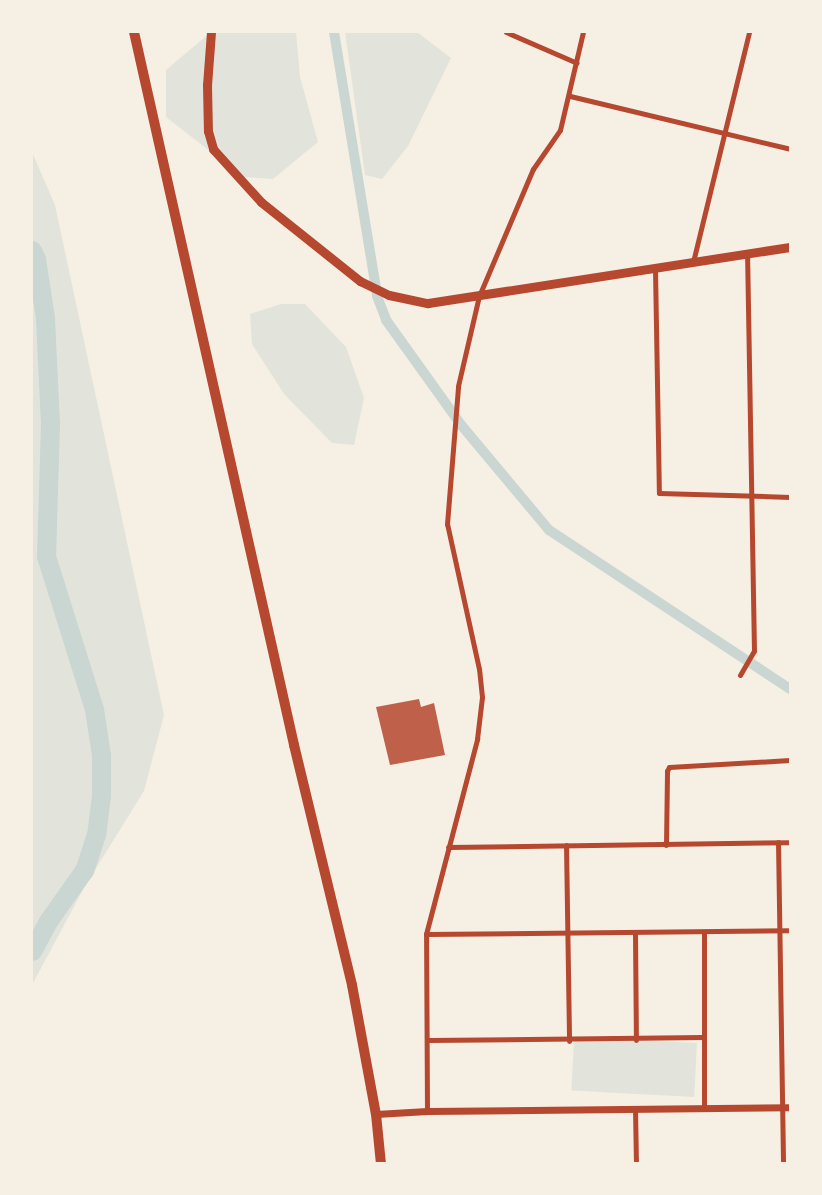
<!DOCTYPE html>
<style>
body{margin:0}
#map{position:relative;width:822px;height:1195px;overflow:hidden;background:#f6efe4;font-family:Poppins,sans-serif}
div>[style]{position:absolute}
.green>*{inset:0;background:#e2e4dc;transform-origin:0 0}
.canal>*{height:10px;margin:-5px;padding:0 5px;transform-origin:5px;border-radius:5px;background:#c9d6d2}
.river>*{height:19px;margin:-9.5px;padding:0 9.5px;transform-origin:9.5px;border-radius:9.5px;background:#c9d6d2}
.building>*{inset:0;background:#bf614a}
.minor>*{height:5px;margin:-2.5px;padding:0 2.5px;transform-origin:2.5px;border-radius:2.5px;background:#b5482f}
.tertiary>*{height:7px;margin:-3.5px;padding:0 3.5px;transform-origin:3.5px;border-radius:3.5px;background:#b5482f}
.primary>*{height:9px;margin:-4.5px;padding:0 4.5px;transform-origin:4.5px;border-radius:4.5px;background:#b5482f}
.trunk>*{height:10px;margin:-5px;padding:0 5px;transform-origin:5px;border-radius:5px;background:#b5482f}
span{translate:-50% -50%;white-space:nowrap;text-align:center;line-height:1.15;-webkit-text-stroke:7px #f6efe4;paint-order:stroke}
.frame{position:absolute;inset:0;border:33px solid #f6efe4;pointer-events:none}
</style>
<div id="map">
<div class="green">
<div style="clip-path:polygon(211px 32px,296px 32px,300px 77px,318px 142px,273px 179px,243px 177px,166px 117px,166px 70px)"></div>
<div style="clip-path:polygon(345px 32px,417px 32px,451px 58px,408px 146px,382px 179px,365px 175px)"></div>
<div style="clip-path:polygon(32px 152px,55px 205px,164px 715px,144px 791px,85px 886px,32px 985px)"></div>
<div style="clip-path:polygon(281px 304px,305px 304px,346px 347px,364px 398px,354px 445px,332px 443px,284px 394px,252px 344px,250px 314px)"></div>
<div style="left:697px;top:1043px;width:54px;height:123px;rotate:93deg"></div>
</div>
<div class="canal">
<div style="left:334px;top:32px;width:267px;rotate:80.7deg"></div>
<div style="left:377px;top:296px;width:26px;rotate:69deg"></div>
<div style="left:386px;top:320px;width:130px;rotate:54.4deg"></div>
<div style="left:462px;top:426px;width:136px;rotate:50.1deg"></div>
<div style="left:549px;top:530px;width:289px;rotate:33.4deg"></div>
</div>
<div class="river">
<div style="left:32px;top:250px;width:10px;rotate:66deg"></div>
<div style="left:36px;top:259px;width:60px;rotate:81.3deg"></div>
<div style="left:45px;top:318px;width:105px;rotate:87.3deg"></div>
<div style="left:50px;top:423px;width:133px;rotate:91.7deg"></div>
<div style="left:46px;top:556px;width:160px;rotate:72.6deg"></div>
<div style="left:94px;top:709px;width:47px;rotate:81.3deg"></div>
<div style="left:101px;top:755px;width:40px;rotate:90deg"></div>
<div style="left:101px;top:795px;width:39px;rotate:97deg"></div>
<div style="left:96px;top:834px;width:38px;rotate:108deg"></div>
<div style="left:84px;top:870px;width:62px;rotate:125.2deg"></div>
<div style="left:48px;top:921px;width:34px;rotate:118deg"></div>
</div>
<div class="building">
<div style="clip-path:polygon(419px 699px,421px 707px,434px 703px,445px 755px,390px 765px,376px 707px)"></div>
</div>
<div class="minor">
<div style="left:506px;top:32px;width:77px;rotate:23.6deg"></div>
<div style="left:570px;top:96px;width:226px;rotate:13.5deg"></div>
<div style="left:693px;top:262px;width:237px;rotate:-76.3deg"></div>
<div style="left:655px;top:269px;width:224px;rotate:89deg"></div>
<div style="left:659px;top:493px;width:131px;rotate:1.7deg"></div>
<div style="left:740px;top:675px;width:28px;rotate:-60deg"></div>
<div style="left:754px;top:651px;width:397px;rotate:-91deg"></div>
<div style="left:778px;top:842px;width:322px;rotate:89.1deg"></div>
<div style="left:566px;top:845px;width:196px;rotate:89.1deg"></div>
<div style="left:666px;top:845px;width:74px;rotate:-89.2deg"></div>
<div style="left:667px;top:771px;width:4px;rotate:-63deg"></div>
<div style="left:669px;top:767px;width:121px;rotate:-3.3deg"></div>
<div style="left:448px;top:847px;width:342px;rotate:-0.8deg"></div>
<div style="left:635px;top:933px;width:107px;rotate:89.5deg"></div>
<div style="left:704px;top:933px;width:175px;rotate:90deg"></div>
<div style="left:426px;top:934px;width:364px;rotate:-0.6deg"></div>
<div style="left:428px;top:1040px;width:275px;rotate:-0.6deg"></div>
<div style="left:635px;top:1108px;width:56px;rotate:89deg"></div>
<div style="left:427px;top:1111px;width:177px;rotate:-90.3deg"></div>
<div style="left:426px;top:934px;width:202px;rotate:-75.3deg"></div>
<div style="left:477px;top:739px;width:42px;rotate:-83.2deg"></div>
<div style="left:482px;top:697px;width:28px;rotate:-96deg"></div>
<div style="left:479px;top:669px;width:148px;rotate:-102.4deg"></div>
<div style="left:447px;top:524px;width:138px;rotate:-85.4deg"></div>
<div style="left:458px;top:386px;width:92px;rotate:-76.9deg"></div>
<div style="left:479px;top:296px;width:138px;rotate:-67deg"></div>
<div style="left:533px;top:169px;width:47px;rotate:-55.3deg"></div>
<div style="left:560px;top:130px;width:101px;rotate:-76.8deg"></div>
</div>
<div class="tertiary">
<div style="left:376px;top:1114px;width:51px;rotate:-3.4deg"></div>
<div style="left:427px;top:1111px;width:363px;rotate:-0.6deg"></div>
</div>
<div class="primary">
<div style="left:211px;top:32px;width:53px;rotate:94.3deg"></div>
<div style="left:207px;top:85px;width:46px;rotate:88.8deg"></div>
<div style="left:208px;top:131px;width:19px;rotate:74deg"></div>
<div style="left:213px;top:149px;width:72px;rotate:47.8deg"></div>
<div style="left:261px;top:202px;width:127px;rotate:38.6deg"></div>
<div style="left:360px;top:281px;width:32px;rotate:26deg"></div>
<div style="left:389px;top:295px;width:40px;rotate:12deg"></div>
<div style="left:428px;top:303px;width:366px;rotate:-8.8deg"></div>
</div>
<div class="trunk">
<div style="left:134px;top:32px;width:731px;rotate:77.35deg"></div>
<div style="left:294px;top:745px;width:247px;rotate:76.4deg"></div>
<div style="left:352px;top:985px;width:131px;rotate:79.5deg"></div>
<div style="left:376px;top:1114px;width:50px;rotate:84.3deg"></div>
</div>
<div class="frame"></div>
</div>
